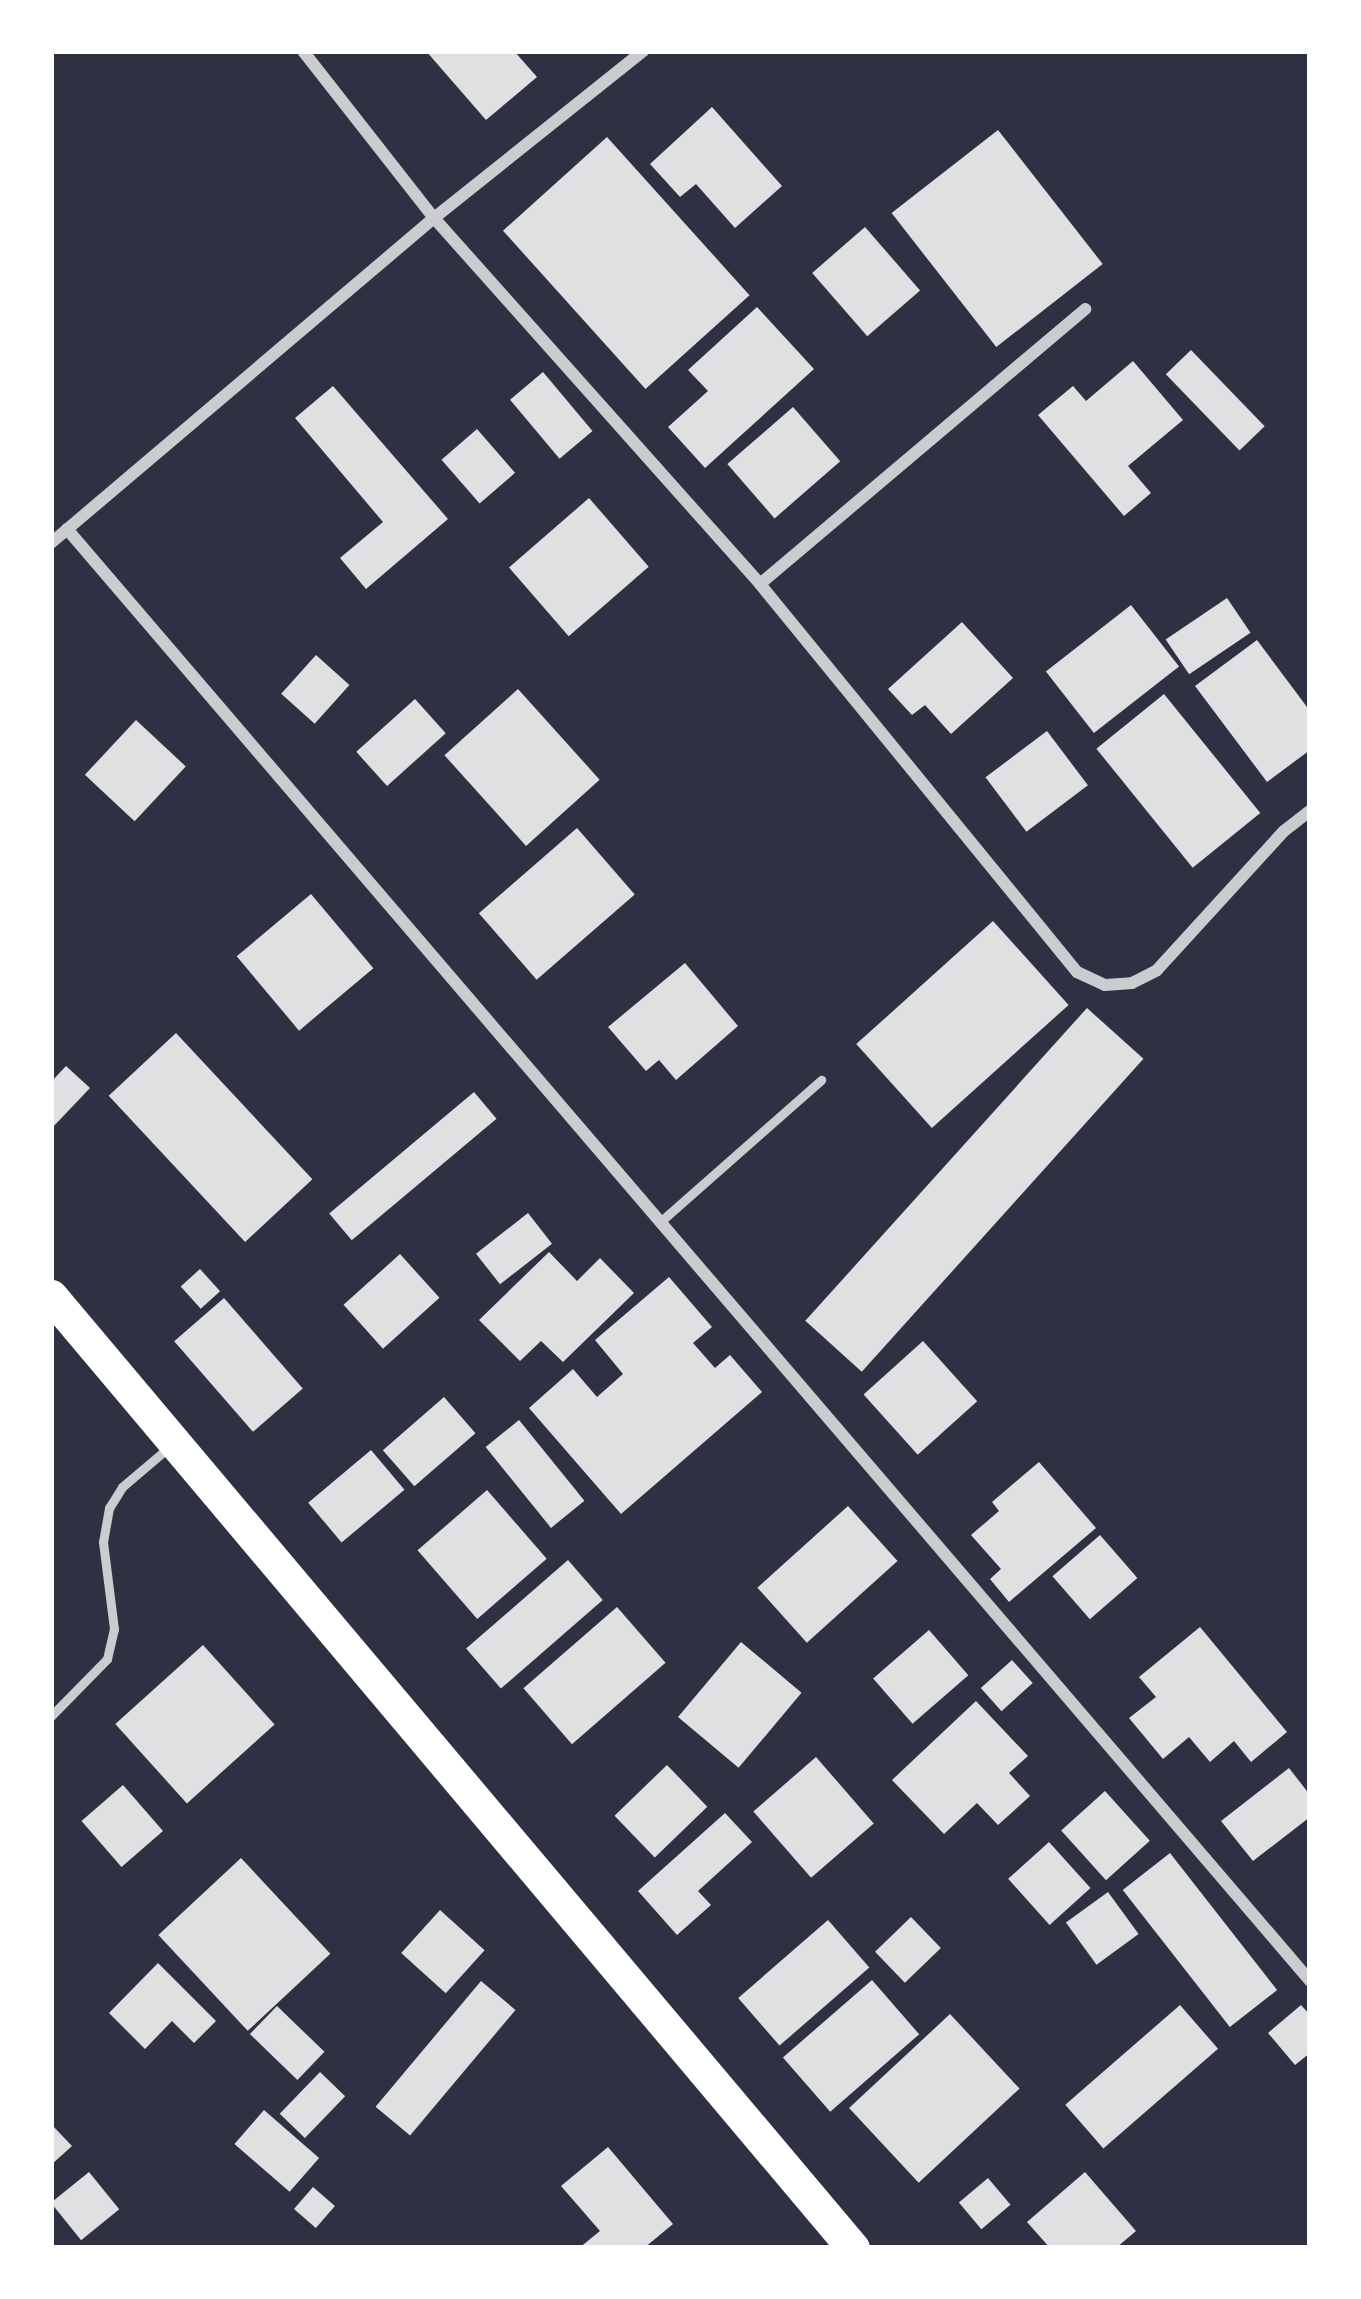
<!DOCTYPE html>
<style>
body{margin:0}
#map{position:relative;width:1361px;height:2299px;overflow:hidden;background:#2d3142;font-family:"Source Sans 3",sans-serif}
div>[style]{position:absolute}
.building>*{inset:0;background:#e0e0e3;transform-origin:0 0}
.service>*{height:9px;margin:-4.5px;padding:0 4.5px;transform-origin:4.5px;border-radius:4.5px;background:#caccd0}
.minor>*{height:12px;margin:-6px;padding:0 6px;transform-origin:6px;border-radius:6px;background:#caccd0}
.trunk>*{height:33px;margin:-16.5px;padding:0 16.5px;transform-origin:16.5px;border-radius:16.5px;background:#fff}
span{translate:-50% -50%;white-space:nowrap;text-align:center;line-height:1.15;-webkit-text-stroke:10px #fff;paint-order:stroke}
.frame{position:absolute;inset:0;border:54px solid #fff;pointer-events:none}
</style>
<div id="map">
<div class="building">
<div style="clip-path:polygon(426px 51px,514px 51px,537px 77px,486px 120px)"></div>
<div style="clip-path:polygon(712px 107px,782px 186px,735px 228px,696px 184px,680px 197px,650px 164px)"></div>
<div style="left:998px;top:130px;width:170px;height:135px;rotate:52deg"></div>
<div style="left:607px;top:137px;width:213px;height:140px;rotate:48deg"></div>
<div style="left:865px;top:227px;width:84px;height:70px;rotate:49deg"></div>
<div style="clip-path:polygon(757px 307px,814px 369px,705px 468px,668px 427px,708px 391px,688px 370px)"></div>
<div style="left:1191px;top:350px;width:106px;height:35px;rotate:46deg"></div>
<div style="clip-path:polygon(1133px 361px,1183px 420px,1128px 466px,1151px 493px,1124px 516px,1038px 415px,1073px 386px,1086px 401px)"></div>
<div style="left:543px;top:372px;width:77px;height:43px;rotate:50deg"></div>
<div style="clip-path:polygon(333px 386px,448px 519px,366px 589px,340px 558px,383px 522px,295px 418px)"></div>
<div style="left:793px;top:407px;width:72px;height:87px;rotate:49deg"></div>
<div style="left:477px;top:429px;width:58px;height:47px;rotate:49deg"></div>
<div style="left:589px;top:498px;width:91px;height:106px;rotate:49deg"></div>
<div style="left:1227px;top:598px;width:42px;height:74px;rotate:56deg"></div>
<div style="left:1131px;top:605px;width:78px;height:108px;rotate:52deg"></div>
<div style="clip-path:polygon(962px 622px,1013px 678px,951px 734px,925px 705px,912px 715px,888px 689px)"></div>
<div style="clip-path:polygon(1257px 640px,1310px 711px,1310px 750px,1267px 782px,1195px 686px)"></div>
<div style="left:316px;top:655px;width:45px;height:52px;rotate:42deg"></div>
<div style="left:518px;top:689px;width:122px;height:99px;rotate:48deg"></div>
<div style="left:1164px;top:694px;width:153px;height:87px;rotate:51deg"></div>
<div style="left:415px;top:699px;width:46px;height:79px;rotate:48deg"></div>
<div style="left:136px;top:720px;width:68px;height:75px;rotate:43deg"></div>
<div style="left:1047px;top:731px;width:68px;height:77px;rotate:53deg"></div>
<div style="left:577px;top:828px;width:88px;height:130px;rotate:49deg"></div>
<div style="left:311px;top:894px;width:97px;height:97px;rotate:50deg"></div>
<div style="left:993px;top:921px;width:113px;height:184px;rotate:48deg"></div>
<div style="clip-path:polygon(685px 963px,738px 1026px,676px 1080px,659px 1060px,646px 1071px,608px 1027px)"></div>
<div style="left:1087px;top:1008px;width:76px;height:421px;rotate:42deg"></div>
<div style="left:176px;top:1033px;width:200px;height:92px;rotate:47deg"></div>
<div style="clip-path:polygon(66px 1066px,90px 1088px,51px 1129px,51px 1082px)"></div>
<div style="left:474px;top:1092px;width:35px;height:189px;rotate:50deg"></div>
<div style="left:528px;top:1213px;width:39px;height:66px;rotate:52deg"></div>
<div style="clip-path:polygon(549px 1252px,577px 1281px,600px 1258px,634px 1293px,563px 1362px,541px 1341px,520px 1361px,479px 1320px)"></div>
<div style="left:400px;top:1254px;width:59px;height:76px;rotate:48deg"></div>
<div style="left:200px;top:1269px;width:30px;height:26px;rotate:48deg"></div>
<div style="clip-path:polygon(669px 1277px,712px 1327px,693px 1343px,715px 1368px,730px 1355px,762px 1392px,621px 1514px,529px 1408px,573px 1369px,597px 1397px,623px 1374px,595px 1340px)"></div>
<div style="left:224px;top:1298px;width:120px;height:66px;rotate:49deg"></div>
<div style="left:923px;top:1341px;width:81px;height:80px;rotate:48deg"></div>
<div style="left:444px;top:1397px;width:48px;height:81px;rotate:49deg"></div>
<div style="left:519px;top:1420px;width:104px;height:43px;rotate:51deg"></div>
<div style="left:371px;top:1450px;width:52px;height:82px;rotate:50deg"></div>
<div style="clip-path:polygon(1039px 1462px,1096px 1528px,1009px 1602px,990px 1579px,1001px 1569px,971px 1535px,999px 1511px,992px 1502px)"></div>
<div style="left:487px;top:1490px;width:91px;height:92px;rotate:49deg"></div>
<div style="left:848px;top:1506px;width:74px;height:122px;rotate:48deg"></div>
<div style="left:1100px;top:1535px;width:57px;height:63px;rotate:49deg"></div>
<div style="left:568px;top:1560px;width:53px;height:135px;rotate:49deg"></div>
<div style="left:617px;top:1607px;width:74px;height:124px;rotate:49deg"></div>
<div style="clip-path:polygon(1200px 1627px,1287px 1732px,1251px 1762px,1234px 1741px,1210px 1762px,1189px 1737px,1163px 1759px,1129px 1718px,1156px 1697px,1139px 1677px)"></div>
<div style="left:929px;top:1630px;width:60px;height:74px;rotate:49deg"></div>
<div style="left:741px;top:1642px;width:79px;height:98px;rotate:40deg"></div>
<div style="left:203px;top:1645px;width:107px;height:118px;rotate:48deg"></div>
<div style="left:1012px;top:1660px;width:31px;height:42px;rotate:48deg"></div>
<div style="clip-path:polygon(976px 1701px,1028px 1756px,1009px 1773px,1030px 1796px,998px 1825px,977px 1803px,944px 1834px,892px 1780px)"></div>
<div style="left:816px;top:1757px;width:88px;height:83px;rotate:49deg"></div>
<div style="left:667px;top:1765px;width:58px;height:73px;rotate:46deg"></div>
<div style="clip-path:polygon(1289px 1768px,1310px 1795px,1310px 1817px,1253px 1861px,1221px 1821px)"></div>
<div style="left:123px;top:1785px;width:61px;height:55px;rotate:49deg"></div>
<div style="left:1105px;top:1791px;width:67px;height:59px;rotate:48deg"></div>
<div style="clip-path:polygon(725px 1813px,752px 1842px,698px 1891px,711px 1905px,677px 1935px,638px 1891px)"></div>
<div style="left:1049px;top:1842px;width:62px;height:55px;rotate:48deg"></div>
<div style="left:1170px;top:1853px;width:174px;height:60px;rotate:52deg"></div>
<div style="left:241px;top:1858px;width:131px;height:113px;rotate:47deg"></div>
<div style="left:1108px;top:1892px;width:52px;height:52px;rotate:54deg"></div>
<div style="left:440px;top:1910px;width:60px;height:58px;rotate:42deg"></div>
<div style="left:911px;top:1917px;width:43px;height:50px;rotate:46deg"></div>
<div style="left:828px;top:1920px;width:63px;height:119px;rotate:49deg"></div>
<div style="clip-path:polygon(158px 1963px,216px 2021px,194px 2043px,172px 2021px,145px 2049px,109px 2013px)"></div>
<div style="left:872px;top:1980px;width:72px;height:118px;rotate:49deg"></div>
<div style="left:481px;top:1981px;width:45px;height:164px;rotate:40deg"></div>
<div style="left:1180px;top:2005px;width:58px;height:152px;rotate:49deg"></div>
<div style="clip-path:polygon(1301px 2005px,1310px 2015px,1310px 2053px,1295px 2065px,1268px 2033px)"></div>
<div style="left:277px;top:2006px;width:66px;height:39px;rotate:44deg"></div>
<div style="left:950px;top:2014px;width:102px;height:138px;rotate:47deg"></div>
<div style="left:320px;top:2072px;width:35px;height:58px;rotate:44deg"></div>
<div style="left:264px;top:2110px;width:73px;height:45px;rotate:41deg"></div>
<div style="clip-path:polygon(51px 2124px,72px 2146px,51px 2165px)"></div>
<div style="clip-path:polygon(608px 2147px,673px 2224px,644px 2248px,579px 2248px,600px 2231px,561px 2186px)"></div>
<div style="left:89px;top:2172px;width:48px;height:49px;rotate:51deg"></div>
<div style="clip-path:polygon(1085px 2172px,1136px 2231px,1116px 2248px,1050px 2248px,1027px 2222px)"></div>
<div style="left:988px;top:2178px;width:35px;height:38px;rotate:50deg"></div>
<div style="left:313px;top:2187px;width:29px;height:29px;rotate:41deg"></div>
</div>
<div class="service">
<div style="left:660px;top:1222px;width:215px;rotate:-41.4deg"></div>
<div style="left:51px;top:1716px;width:80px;rotate:-45.5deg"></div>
<div style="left:107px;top:1659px;width:31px;rotate:-77deg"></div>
<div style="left:114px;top:1629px;width:88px;rotate:-97.2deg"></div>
<div style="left:103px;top:1542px;width:35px;rotate:-80deg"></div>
<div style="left:109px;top:1508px;width:25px;rotate:-58deg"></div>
<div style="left:122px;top:1487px;width:60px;rotate:-40.3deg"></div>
</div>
<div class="minor">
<div style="left:303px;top:51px;width:212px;rotate:51.9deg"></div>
<div style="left:434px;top:218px;width:490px;rotate:48.3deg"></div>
<div style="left:760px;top:584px;width:501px;rotate:50.75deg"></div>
<div style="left:1077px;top:972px;width:31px;rotate:25deg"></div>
<div style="left:1105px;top:985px;width:27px;rotate:-4deg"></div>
<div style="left:1132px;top:983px;width:28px;rotate:-27deg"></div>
<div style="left:1157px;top:970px;width:188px;rotate:-47.6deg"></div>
<div style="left:1284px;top:831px;width:33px;rotate:-38deg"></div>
<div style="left:67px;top:529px;width:1911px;rotate:49.43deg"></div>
<div style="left:51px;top:543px;width:502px;rotate:-40.32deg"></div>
<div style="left:434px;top:218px;width:268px;rotate:-38.6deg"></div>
<div style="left:760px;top:584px;width:426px;rotate:-40.2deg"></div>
</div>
<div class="trunk">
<div style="left:51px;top:1296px;width:1245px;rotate:49.89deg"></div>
</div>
<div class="frame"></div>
</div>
